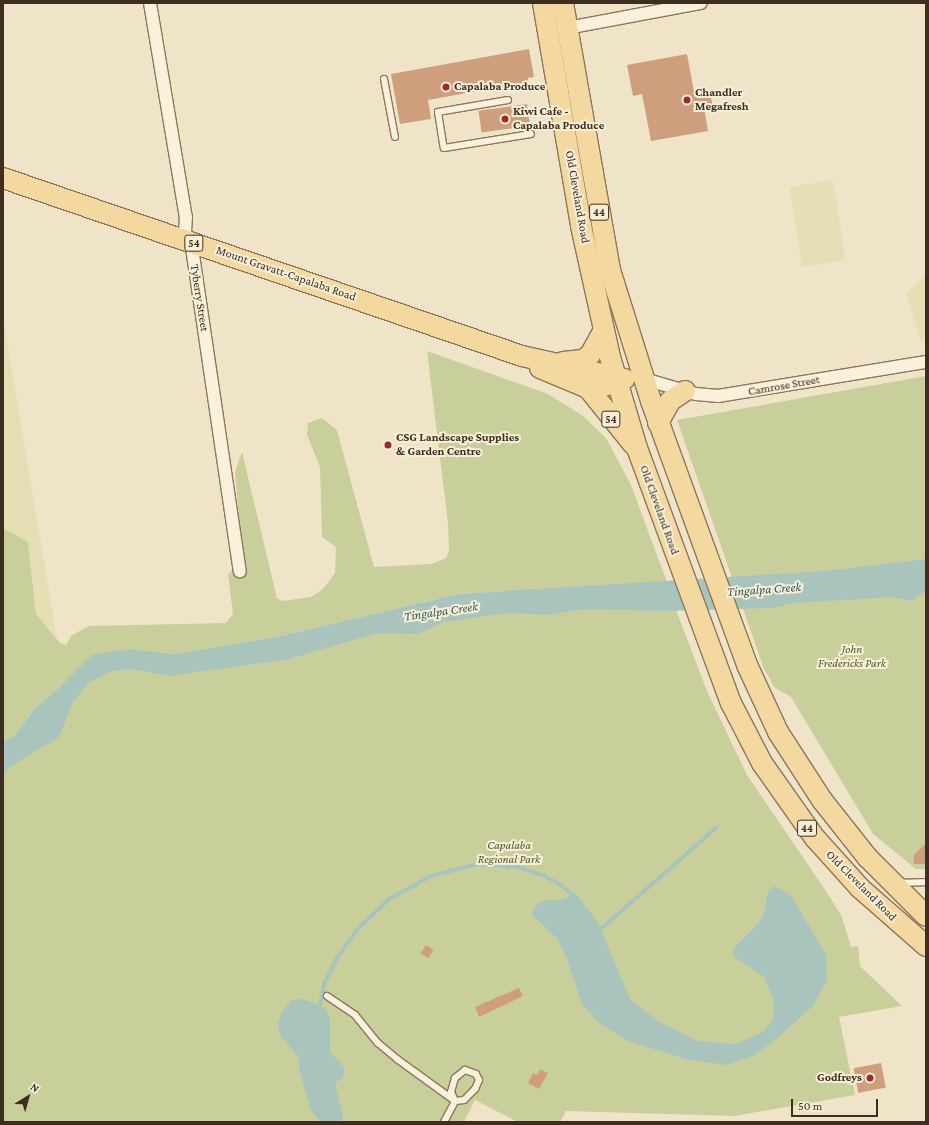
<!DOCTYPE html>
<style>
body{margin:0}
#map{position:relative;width:929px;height:1125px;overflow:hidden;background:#f0e4c8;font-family:"Crimson Pro",serif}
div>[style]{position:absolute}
.farmland>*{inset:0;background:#e6deb5;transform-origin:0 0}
.green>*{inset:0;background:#c9cf9b}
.water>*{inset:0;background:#a9c4bc}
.stream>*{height:3.5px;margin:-1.75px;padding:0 1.75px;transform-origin:1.75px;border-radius:1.75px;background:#a9c4bc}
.building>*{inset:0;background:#cf9f7d;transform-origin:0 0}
.roads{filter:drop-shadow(1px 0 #8d765c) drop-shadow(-1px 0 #8d765c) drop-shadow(0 1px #8d765c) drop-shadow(0 -1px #8d765c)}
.lane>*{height:6px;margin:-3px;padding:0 3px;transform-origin:3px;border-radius:3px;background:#faf1dc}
.street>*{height:12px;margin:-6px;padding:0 6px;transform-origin:6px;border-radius:6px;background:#faf1dc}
.primary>*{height:20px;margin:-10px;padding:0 10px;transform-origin:10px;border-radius:10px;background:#f3d9a0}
.dots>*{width:11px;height:11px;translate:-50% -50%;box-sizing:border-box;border:2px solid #f7eed8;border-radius:50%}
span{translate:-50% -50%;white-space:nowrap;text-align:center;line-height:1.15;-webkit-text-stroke:4px #f7eed8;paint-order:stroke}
.shield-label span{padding:1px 3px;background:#f7eed8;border:1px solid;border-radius:3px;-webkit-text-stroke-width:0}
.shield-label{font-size:11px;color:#3d2e20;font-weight:700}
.poi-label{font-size:12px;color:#3d2e20;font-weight:700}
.left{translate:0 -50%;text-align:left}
.right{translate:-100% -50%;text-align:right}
.street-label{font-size:12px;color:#3d2e20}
.park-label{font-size:12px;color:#4d5a26;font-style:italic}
.water-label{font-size:13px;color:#2f5d5a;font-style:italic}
.frame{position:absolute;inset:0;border:4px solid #3d2e20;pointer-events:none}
.north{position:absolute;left:8px;top:1077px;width:40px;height:40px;-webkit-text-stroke:3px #f7eed8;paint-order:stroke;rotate:37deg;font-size:11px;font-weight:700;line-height:16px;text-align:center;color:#3d2e20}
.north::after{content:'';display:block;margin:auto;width:14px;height:18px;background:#3d2e20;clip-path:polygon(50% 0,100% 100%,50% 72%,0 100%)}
.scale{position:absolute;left:791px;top:1099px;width:87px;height:18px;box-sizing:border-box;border:2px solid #3d2e20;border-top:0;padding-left:5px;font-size:12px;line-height:14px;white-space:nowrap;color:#3d2e20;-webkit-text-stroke:3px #f7eed8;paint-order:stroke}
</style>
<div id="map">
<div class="farmland">
<div style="left:833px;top:180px;width:81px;height:44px;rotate:81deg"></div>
<div style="clip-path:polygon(926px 274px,926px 340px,921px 341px,906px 294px)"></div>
<div style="clip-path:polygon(3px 316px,57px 638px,36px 614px,28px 542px,3px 528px)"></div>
</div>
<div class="green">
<div style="clip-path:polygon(427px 351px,548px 394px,583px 416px,606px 438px,631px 485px,667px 582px,458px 594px,276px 637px,175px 654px,131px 649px,59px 688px,34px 709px,15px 735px,3px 743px,3px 528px,28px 542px,36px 614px,60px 643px,66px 645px,72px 635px,89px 626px,226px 623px,233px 614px,228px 574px,243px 563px,235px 472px,242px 452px,277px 598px,282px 601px,311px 597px,323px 589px,335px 573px,336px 547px,322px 537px,320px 467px,307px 435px,308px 423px,322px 418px,337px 430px,374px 567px,432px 564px,446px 558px,449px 551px,448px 523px)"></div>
<div style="clip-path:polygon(926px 376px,926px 869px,916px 869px,873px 834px,791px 697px,775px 688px,764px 669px,677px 420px)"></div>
<div style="clip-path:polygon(670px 594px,707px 691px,747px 775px,826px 891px,842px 917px,851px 947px,858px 946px,860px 966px,902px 1006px,839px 1017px,855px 1095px,734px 1116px,566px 1111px,560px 1122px,518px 1122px,475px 1100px,464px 1122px,3px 1122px,3px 763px,100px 666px,165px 666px,405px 615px)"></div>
</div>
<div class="water">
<div style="clip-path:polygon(926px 559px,926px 591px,911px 601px,895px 597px,794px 603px,773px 608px,664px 611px,585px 609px,549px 615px,507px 613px,443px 622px,418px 634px,377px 633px,289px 659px,168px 676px,131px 669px,112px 671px,88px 683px,72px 704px,59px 737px,8px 768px,3px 777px,3px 743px,15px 735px,34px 709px,59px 688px,92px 655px,131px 649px,175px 654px,276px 637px,458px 594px,824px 571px)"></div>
<div style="clip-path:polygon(775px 886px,791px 895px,826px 955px,827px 981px,812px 1007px,775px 1040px,753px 1056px,726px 1065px,686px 1059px,628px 1041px,600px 1024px,582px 1004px,566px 956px,557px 938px,532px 915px,536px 905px,543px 901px,565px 899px,572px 894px,601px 929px,630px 999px,658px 1021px,698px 1041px,736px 1044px,763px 1032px,773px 1019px,774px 1000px,764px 977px,733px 956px,734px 948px,759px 922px,764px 913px,768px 892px)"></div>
<div style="clip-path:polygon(301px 999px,320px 1005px,327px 1011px,330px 1019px,330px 1052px,344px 1067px,345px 1072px,343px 1077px,335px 1083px,343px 1117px,342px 1122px,321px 1122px,311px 1111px,299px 1069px,299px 1058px,280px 1035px,278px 1024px,281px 1013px,292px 1000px)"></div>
</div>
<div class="stream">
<div style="left:320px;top:1005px;width:21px;rotate:-79deg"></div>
<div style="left:324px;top:984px;width:30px;rotate:-63deg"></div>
<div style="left:338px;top:957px;width:33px;rotate:-55deg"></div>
<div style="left:357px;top:930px;width:43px;rotate:-44.1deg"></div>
<div style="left:388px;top:900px;width:49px;rotate:-29.2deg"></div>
<div style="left:431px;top:876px;width:49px;rotate:-14.3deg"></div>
<div style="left:478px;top:864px;width:40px;rotate:4.3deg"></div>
<div style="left:518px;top:867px;width:26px;rotate:18deg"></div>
<div style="left:543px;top:875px;width:21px;rotate:29deg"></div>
<div style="left:561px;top:885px;width:22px;rotate:39deg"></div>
<div style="left:578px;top:899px;width:38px;rotate:53deg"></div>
<div style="left:601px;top:929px;width:153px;rotate:-41.3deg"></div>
</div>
<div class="building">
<div style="clip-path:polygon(529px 49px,534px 77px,528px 78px,528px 82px,428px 100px,431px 119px,400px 124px,391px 74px)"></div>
<div style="clip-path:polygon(687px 54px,695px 97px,710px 94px,713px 106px,704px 107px,708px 131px,651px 141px,642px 94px,633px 96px,627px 65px)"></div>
<div style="left:527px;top:104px;width:22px;height:49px;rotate:82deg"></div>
<div style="clip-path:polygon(926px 843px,926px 864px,914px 864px,914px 855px)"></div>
<div style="left:426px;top:945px;width:9px;height:10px;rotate:32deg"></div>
<div style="clip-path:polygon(519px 988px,523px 996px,479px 1017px,475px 1007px)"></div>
<div style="left:881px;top:1063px;width:25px;height:28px;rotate:79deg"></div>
<div style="clip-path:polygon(540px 1069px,548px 1073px,539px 1089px,528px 1083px,533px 1073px,537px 1075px)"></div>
</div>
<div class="roads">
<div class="lane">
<div style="left:384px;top:79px;width:59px;rotate:79.3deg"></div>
<div style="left:508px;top:100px;width:71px;rotate:170.3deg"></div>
<div style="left:438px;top:112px;width:36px;rotate:81deg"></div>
<div style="left:444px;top:148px;width:88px;rotate:-9.1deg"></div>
<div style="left:899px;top:883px;width:27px;rotate:-2deg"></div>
<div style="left:327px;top:996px;width:34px;rotate:34deg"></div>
<div style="left:355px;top:1015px;width:36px;rotate:51deg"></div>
<div style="left:378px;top:1043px;width:25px;rotate:40deg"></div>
<div style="left:397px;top:1059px;width:72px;rotate:35.9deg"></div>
<div style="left:455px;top:1101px;width:9px;rotate:-6deg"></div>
<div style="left:464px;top:1100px;width:16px;rotate:-45deg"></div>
<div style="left:475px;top:1089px;width:10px;rotate:-66deg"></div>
<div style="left:479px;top:1080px;width:7px;rotate:-117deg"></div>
<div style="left:476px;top:1074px;width:12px;rotate:-160deg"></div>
<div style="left:465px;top:1070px;width:13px;rotate:141deg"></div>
<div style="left:455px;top:1078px;width:15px;rotate:106deg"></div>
<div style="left:451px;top:1092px;width:10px;rotate:66deg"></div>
<div style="left:444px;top:1122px;width:24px;rotate:-62deg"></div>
</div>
<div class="street">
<div style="left:150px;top:3px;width:217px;rotate:80.5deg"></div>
<div style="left:186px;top:217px;width:16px;rotate:94deg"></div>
<div style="left:185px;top:233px;width:10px;rotate:53deg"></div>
<div style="left:191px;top:241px;width:334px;rotate:81.6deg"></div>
<div style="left:567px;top:28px;width:136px;rotate:-10.6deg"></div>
<div style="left:644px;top:379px;width:54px;rotate:16.1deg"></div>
<div style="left:696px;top:394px;width:22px;rotate:5deg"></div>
<div style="left:718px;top:396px;width:211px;rotate:-9.3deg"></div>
</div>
<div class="primary">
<div style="left:543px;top:3px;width:226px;rotate:80.3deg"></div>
<div style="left:581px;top:226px;width:134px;rotate:77.5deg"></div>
<div style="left:610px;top:357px;width:95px;rotate:73.5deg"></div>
<div style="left:637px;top:448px;width:272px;rotate:69.8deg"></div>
<div style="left:731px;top:703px;width:68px;rotate:62.7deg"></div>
<div style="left:762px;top:763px;width:92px;rotate:54.8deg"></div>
<div style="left:815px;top:838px;width:67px;rotate:48deg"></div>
<div style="left:860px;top:888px;width:88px;rotate:41.3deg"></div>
<div style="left:563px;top:3px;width:271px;rotate:80deg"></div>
<div style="left:610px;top:270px;width:137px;rotate:72.6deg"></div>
<div style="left:651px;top:401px;width:283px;rotate:70deg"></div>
<div style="left:748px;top:667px;width:72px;rotate:65.2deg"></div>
<div style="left:778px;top:732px;width:81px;rotate:57.1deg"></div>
<div style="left:822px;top:800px;width:73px;rotate:51.7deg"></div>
<div style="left:867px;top:857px;width:83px;rotate:45deg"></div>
<div style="left:3px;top:178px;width:549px;rotate:18.93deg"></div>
<div style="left:522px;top:356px;width:105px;rotate:12.7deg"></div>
<div style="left:563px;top:362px;width:20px;rotate:-6deg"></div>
<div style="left:583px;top:360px;width:9px;rotate:-36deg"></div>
<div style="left:590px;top:355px;width:26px;rotate:-61deg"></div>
<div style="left:540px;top:368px;width:52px;rotate:22.6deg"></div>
<div style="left:588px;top:388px;width:19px;rotate:-9deg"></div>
<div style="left:607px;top:385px;width:11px;rotate:-41deg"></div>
<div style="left:588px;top:388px;width:72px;rotate:51.2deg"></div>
<div style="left:658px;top:423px;width:25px;rotate:-61deg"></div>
<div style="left:670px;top:401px;width:18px;rotate:-34deg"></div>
</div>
</div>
<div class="dots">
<div style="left:446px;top:87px;background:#9e2a2b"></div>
<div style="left:687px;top:100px;background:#9e2a2b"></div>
<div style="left:505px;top:119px;background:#9e2a2b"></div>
<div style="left:388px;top:445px;background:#9e2a2b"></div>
<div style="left:870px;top:1078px;background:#9e2a2b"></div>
</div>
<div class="shield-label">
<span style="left:599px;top:212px">44</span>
<span style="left:194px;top:243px">54</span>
<span style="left:611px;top:419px">54</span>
<span style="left:807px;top:828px">44</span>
</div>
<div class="poi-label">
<span class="left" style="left:454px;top:87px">Capalaba Produce</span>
<span class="left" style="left:695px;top:100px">Chandler<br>Megafresh</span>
<span class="left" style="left:513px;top:119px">Kiwi Cafe -<br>Capalaba Produce</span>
<span class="left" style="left:396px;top:445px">CSG Landscape Supplies<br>&amp; Garden Centre</span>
<span class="right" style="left:862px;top:1078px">Godfreys</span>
</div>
<div class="street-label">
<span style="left:577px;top:197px;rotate:80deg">Old Cleveland Road</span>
<span style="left:286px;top:274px;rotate:19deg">Mount Gravatt-Capalaba Road</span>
<span style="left:199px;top:298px;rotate:81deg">Tyberry Street</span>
<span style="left:784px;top:386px;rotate:-10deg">Camrose Street</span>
<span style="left:659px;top:510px;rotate:70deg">Old Cleveland Road</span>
<span style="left:861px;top:886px;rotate:45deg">Old Cleveland Road</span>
</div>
<div class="park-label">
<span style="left:852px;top:657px">John<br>Fredericks Park</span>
<span style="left:509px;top:853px">Capalaba<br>Regional Park</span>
</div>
<div class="water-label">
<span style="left:764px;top:590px;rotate:-4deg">Tingalpa Creek</span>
<span style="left:441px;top:612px;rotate:-8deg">Tingalpa Creek</span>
</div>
<div class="frame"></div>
<div class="north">N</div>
<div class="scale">50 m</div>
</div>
